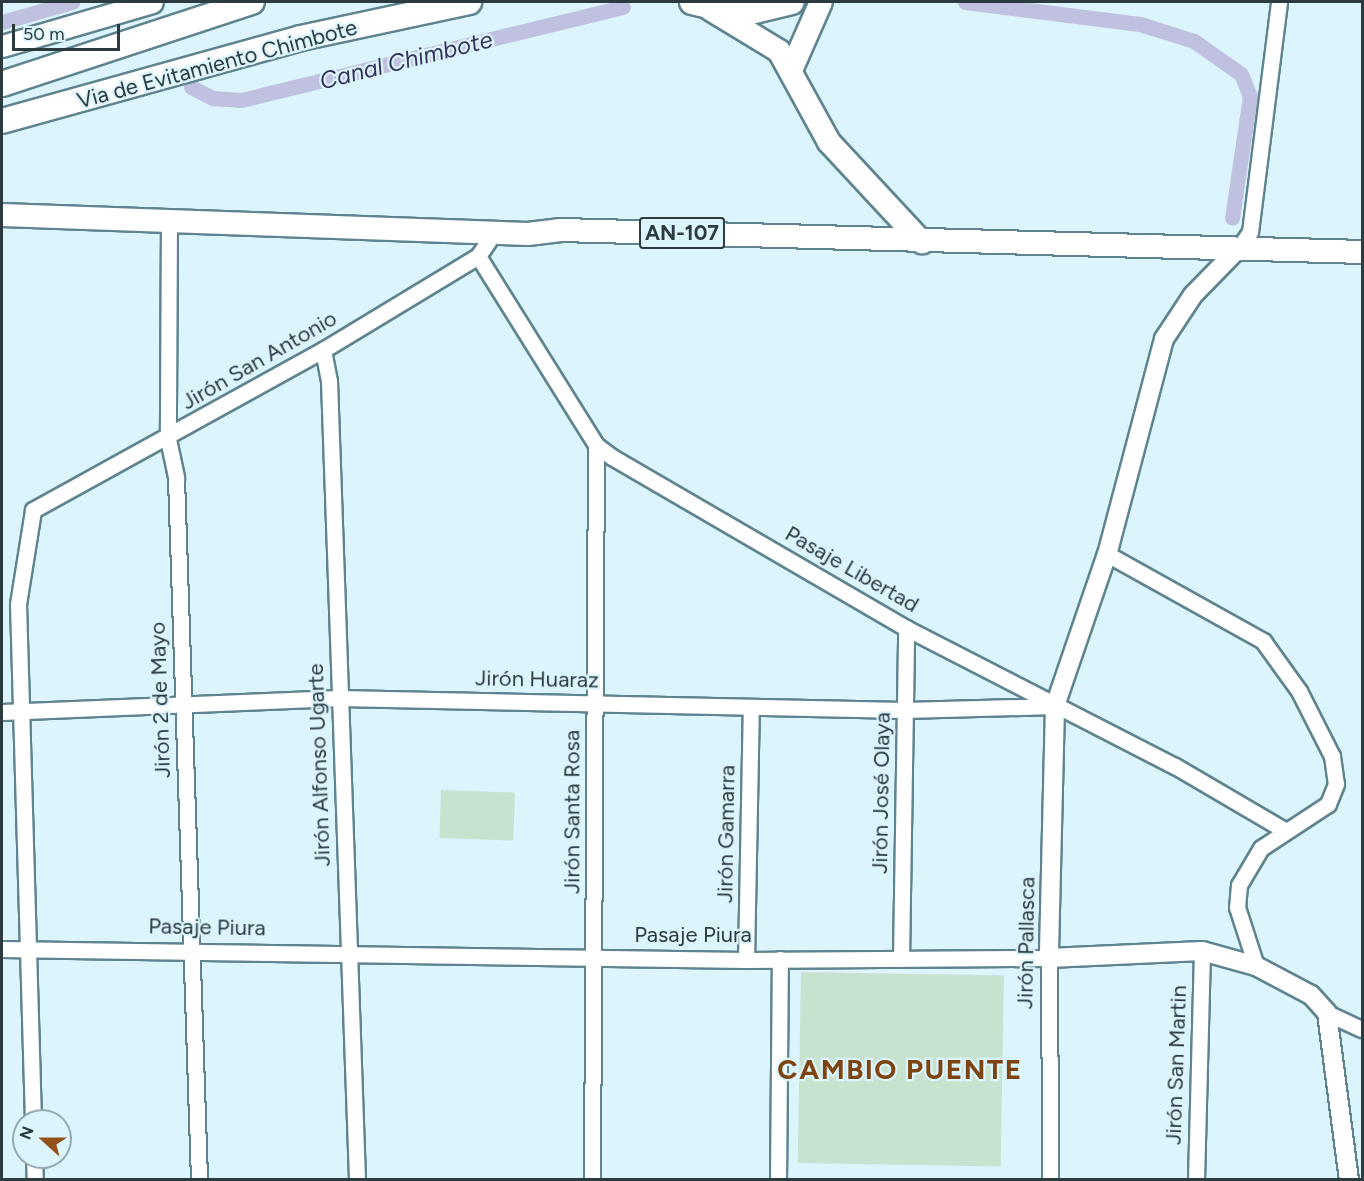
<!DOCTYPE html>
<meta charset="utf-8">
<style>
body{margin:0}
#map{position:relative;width:1364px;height:1181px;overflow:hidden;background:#dcf4fc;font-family:Figtree,sans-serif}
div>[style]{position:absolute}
.green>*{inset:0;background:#c7e2ce;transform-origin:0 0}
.canal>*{height:15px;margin:-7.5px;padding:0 7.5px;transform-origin:7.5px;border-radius:7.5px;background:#c0c0e1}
.roads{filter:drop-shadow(2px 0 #5f8490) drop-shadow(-2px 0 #5f8490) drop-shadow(0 2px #5f8490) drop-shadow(0 -2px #5f8490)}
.minor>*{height:15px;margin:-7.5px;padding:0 7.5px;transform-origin:7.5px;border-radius:7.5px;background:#fff}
.tertiary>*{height:18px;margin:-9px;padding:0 9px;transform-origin:9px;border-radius:9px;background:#fff}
.secondary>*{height:21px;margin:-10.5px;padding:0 10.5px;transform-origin:10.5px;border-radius:10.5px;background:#fff}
.primary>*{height:22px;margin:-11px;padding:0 11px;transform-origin:11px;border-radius:11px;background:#fff}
.trunk>*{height:24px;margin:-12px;padding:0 12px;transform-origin:12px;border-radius:12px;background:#fff}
span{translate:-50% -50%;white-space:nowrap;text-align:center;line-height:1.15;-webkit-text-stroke:4.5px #dcf4fc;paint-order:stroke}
.shield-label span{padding:2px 4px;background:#dcf4fc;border:2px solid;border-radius:4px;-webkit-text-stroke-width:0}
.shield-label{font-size:21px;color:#2b3b40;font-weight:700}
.street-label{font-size:22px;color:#2b3b40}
.water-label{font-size:24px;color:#36335e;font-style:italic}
.district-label{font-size:28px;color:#7d4310;font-weight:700;letter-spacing:1.5px}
.frame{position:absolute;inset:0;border:3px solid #2b3b40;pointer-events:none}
.north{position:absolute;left:12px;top:1109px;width:60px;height:60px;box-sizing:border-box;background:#dcf4fc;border:2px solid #95aab1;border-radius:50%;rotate:291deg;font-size:16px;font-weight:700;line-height:24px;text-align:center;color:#2b3b40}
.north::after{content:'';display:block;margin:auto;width:21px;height:27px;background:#93521c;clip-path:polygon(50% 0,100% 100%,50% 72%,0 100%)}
.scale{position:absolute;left:12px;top:24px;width:108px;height:27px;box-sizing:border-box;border:3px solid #2b3b40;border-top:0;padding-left:8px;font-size:18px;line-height:21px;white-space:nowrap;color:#2b3b40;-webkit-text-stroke:4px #dcf4fc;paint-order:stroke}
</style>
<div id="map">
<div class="green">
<div style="left:441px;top:790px;width:74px;height:48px;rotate:2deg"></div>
<div style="left:801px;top:972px;width:203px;height:191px;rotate:1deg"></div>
</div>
<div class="canal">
<div style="left:965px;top:2px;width:176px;rotate:7.2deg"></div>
<div style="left:1140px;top:24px;width:57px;rotate:17.5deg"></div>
<div style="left:1194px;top:41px;width:57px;rotate:35.1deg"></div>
<div style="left:1241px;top:74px;width:24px;rotate:68deg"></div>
<div style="left:1250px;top:96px;width:123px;rotate:98.4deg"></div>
<div style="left:2px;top:22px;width:73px;rotate:-15.9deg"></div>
<div style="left:191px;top:87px;width:25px;rotate:27deg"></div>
<div style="left:213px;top:98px;width:28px;rotate:4deg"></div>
<div style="left:241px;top:100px;width:393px;rotate:-13.7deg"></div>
</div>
<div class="roads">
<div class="minor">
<div style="left:169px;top:220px;width:219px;rotate:90.3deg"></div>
<div style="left:168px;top:439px;width:40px;rotate:78deg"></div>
<div style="left:176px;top:478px;width:702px;rotate:88.12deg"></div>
<div style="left:1238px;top:249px;width:21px;rotate:-55deg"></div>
<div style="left:1250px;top:232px;width:232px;rotate:-82.8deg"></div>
<div style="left:478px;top:256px;width:223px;rotate:58deg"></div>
<div style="left:596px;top:445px;width:20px;rotate:37deg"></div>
<div style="left:612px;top:457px;width:340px;rotate:30.2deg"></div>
<div style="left:906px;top:628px;width:302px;rotate:27.2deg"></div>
<div style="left:1175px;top:766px;width:126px;rotate:30.4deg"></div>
<div style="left:323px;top:350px;width:32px;rotate:79deg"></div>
<div style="left:329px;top:381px;width:799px;rotate:87.99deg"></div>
<div style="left:1107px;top:554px;width:179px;rotate:29.1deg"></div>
<div style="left:1263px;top:641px;width:62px;rotate:54.2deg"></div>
<div style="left:1299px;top:691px;width:73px;rotate:63.1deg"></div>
<div style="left:1332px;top:756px;width:28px;rotate:82deg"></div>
<div style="left:1336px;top:784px;width:22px;rotate:112deg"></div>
<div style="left:1328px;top:804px;width:80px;rotate:146.7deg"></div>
<div style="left:1261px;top:848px;width:43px;rotate:120.7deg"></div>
<div style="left:1239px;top:885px;width:22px;rotate:95deg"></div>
<div style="left:1237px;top:907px;width:62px;rotate:72.1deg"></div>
<div style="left:2px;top:712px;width:337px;rotate:-2.4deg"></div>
<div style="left:339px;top:698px;width:565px;rotate:1.22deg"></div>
<div style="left:904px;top:710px;width:151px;rotate:-1.5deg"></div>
<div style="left:2px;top:949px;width:744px;rotate:0.85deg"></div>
<div style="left:746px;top:960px;width:303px;rotate:-0.4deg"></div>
<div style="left:1049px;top:958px;width:222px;rotate:89.7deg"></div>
<div style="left:901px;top:959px;width:331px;rotate:-89.1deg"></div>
<div style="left:746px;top:960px;width:252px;rotate:-88.9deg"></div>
<div style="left:1327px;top:1013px;width:38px;rotate:25deg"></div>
<div style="left:33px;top:1121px;width:517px;rotate:-91.66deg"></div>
<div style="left:18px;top:604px;width:95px;rotate:-80.9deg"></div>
<div style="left:33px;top:510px;width:331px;rotate:-28.9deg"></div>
<div style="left:323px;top:350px;width:181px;rotate:-31.2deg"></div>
<div style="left:478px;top:256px;width:28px;rotate:-55deg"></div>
<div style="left:34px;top:1157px;width:23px;rotate:88deg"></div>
<div style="left:592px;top:1180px;width:735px;rotate:-89.69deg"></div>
<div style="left:778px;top:1180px;width:221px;rotate:-89.5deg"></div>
<div style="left:1196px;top:1180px;width:229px;rotate:-88.5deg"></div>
</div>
<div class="tertiary">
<div style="left:1238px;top:249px;width:64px;rotate:134.4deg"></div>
<div style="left:1193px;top:295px;width:53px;rotate:123.4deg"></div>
<div style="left:1164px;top:339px;width:222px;rotate:104.8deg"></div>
<div style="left:1107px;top:554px;width:161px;rotate:108.9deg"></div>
<div style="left:1055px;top:706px;width:252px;rotate:91.4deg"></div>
<div style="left:1049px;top:958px;width:153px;rotate:-2.6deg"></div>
<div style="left:1202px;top:951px;width:56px;rotate:15.5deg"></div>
<div style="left:1256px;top:966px;width:62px;rotate:27.8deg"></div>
<div style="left:1311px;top:995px;width:24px;rotate:48deg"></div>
<div style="left:1327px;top:1013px;width:168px;rotate:82.5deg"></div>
</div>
<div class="secondary">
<div style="left:2px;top:46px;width:156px;rotate:-16.3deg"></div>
</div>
<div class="primary">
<div style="left:710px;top:9px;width:81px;rotate:31.3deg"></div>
<div style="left:779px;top:51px;width:104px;rotate:61.2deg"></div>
<div style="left:829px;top:142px;width:137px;rotate:47.1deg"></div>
<div style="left:792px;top:68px;width:72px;rotate:-66.3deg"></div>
<div style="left:2px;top:215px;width:526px;rotate:2.07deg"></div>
<div style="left:528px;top:234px;width:33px;rotate:-7deg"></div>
<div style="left:561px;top:230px;width:801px;rotate:1.57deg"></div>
</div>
<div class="trunk">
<div style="left:692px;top:2px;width:51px;rotate:13.5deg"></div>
<div style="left:742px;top:14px;width:51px;rotate:-13.5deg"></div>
<div style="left:2px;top:84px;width:263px;rotate:-18.2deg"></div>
<div style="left:2px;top:121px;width:310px;rotate:-15.5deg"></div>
<div style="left:301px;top:38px;width:172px;rotate:-12.1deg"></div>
</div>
</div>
<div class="shield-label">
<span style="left:682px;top:233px">AN-107</span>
</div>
<div class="street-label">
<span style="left:217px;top:64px;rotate:-15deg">Via de Evitamiento Chimbote</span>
<span style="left:259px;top:360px;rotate:-30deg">Jirón San Antonio</span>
<span style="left:852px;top:569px;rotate:30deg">Pasaje Libertad</span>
<span style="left:537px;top:679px;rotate:1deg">Jirón Huaraz</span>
<span style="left:160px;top:700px;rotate:-92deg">Jirón 2 de Mayo</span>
<span style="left:319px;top:765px;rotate:-92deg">Jirón Alfonso Ugarte</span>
<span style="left:881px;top:793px;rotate:-89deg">Jirón José Olaya</span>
<span style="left:572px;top:812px;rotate:-90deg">Jirón Santa Rosa</span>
<span style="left:726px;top:834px;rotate:-89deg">Jirón Gamarra</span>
<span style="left:207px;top:927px;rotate:1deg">Pasaje Piura</span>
<span style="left:693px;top:935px">Pasaje Piura</span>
<span style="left:1026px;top:943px;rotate:-89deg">Jirón Pallasca</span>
<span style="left:1176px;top:1065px;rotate:-88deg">Jirón San Martin</span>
</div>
<div class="water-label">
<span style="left:406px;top:60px;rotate:-14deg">Canal Chimbote</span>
</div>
<div class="district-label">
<span style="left:900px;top:1069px">CAMBIO PUENTE</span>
</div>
<div class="frame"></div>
<div class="north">N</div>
<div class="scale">50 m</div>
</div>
